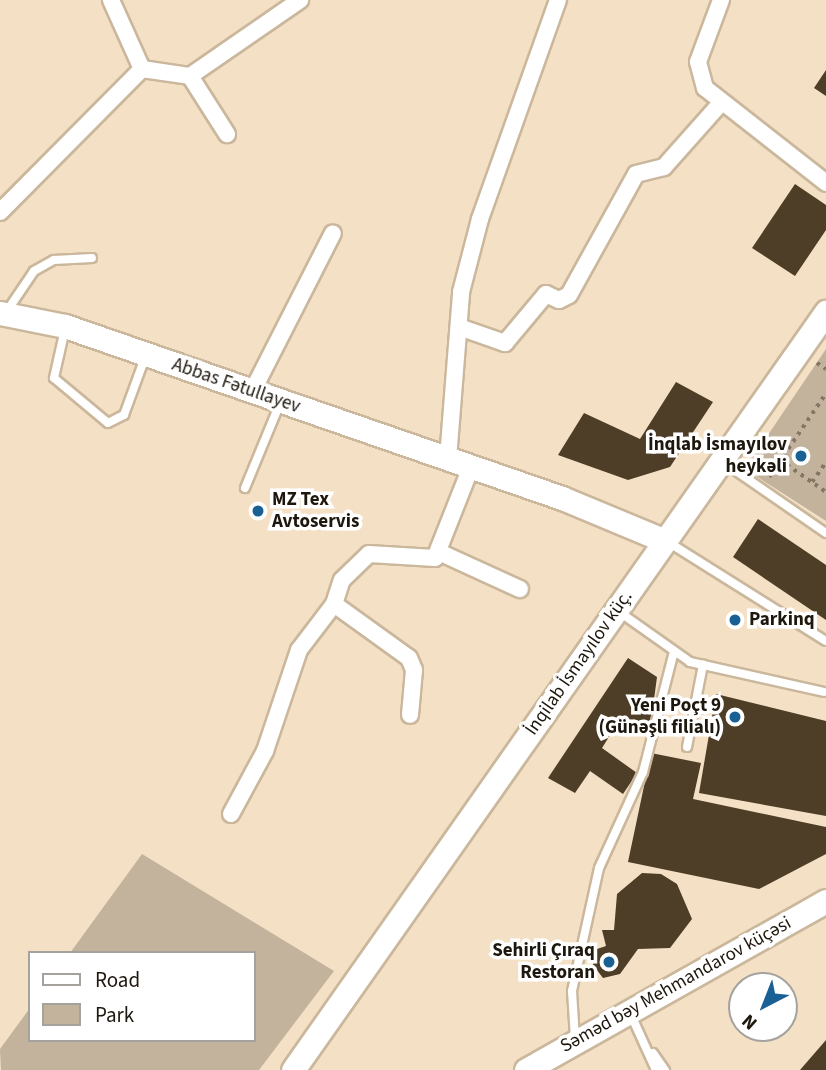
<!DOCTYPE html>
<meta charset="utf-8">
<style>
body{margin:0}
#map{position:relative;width:826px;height:1070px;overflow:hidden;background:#f4e0c5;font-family:"Source Sans 3",sans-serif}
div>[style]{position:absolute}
.green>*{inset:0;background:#c3b29c}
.building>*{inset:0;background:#4e3d27}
.path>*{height:3.5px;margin-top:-1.75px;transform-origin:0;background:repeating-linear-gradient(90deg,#847664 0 3.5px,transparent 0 8.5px)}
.roads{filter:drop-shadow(2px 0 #cab79c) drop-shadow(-2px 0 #cab79c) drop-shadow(0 2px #cab79c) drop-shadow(0 -2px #cab79c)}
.service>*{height:8px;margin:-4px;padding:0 4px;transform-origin:4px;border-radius:4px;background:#fff}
.minor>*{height:16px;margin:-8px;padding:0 8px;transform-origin:8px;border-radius:8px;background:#fff}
.secondary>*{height:23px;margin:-11.5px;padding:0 11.5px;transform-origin:11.5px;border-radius:11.5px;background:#fff}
.dots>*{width:19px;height:19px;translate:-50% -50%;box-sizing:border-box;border:4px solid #fff;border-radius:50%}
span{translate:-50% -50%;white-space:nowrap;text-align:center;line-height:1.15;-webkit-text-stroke:7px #fff;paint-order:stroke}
.street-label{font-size:19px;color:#1e170d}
.poi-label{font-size:19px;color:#1e170d;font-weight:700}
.right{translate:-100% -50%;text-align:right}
.left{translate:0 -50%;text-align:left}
.legend{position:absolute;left:28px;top:951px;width:228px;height:91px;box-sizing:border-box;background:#fff;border:2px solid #a5a29e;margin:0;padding:9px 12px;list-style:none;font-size:21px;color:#1e170d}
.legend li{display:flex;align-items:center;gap:14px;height:35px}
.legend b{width:35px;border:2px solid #a5a29e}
.north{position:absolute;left:728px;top:972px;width:70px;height:70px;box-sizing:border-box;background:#fff;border:2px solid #a5a29e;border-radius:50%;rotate:222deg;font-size:19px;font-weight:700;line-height:28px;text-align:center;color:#1e170d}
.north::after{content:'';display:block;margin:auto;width:24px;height:32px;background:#196094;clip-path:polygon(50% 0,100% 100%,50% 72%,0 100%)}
</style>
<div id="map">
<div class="green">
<div style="clip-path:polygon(826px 349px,826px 521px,745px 469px)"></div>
<div style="clip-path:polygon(142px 854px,334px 971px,259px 1070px,1px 1070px,0 1049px,30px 1008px,30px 1040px,254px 1040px,254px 953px,70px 953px)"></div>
</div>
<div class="building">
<div style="clip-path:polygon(826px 70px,826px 96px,814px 88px)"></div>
<div style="clip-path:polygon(795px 184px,826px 205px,826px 230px,795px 276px,752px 248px)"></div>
<div style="clip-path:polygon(676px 382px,713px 402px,670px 467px,628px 480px,558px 455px,584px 413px,640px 439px)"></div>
<div style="clip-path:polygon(758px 519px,826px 565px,826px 620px,733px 557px)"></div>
<div style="clip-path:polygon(628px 658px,657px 677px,649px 737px,622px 716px,602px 748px,637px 773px,623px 794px,590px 771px,575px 793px,548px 778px)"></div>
<div style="clip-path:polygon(716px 694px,826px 721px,826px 816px,699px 793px)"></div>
<div style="clip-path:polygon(651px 753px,701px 763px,693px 799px,826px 827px,826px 854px,759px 889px,628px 862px)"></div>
<div style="clip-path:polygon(642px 873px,661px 874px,677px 884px,692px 919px,670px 948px,638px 949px,620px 974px,603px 978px,593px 965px,597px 949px,606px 946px,602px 930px,614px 930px,617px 894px)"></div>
<div style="clip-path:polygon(826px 1040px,826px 1070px,800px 1070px)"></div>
</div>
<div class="path">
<div style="left:817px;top:363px;width:11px;rotate:34deg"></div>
<div style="left:780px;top:460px;width:56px;rotate:34.8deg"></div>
<div style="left:769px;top:477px;width:102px;rotate:-55.8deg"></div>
<div style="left:812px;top:482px;width:24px;rotate:-55deg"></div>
</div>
<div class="roads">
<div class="service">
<div style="left:7px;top:311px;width:48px;rotate:-56deg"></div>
<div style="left:34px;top:271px;width:23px;rotate:-29deg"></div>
<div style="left:54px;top:260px;width:38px;rotate:-3deg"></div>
<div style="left:65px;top:329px;width:50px;rotate:102.7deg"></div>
<div style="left:54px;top:378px;width:70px;rotate:39.8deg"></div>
<div style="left:108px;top:423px;width:18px;rotate:-27deg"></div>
<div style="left:124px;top:415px;width:64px;rotate:-69.9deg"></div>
<div style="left:723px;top:462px;width:125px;rotate:34.6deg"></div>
<div style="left:245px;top:488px;width:92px;rotate:-67.6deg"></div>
<div style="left:668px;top:542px;width:186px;rotate:32.1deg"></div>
<div style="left:618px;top:611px;width:88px;rotate:35.3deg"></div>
<div style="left:690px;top:662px;width:137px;rotate:12.6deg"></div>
<div style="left:687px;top:747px;width:84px;rotate:-79deg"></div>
<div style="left:631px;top:1015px;width:60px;rotate:65.6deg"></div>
<div style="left:575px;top:1039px;width:48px;rotate:-93.6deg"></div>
<div style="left:572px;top:991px;width:126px;rotate:-77.6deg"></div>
<div style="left:599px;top:868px;width:106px;rotate:-65.4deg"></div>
<div style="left:643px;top:772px;width:121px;rotate:-75.6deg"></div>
<div style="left:653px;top:1053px;width:21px;rotate:55deg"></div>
</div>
<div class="minor">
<div style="left:721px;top:0;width:66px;rotate:110.4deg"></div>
<div style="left:698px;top:62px;width:27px;rotate:75deg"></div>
<div style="left:705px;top:88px;width:154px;rotate:38.1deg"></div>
<div style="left:142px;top:69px;width:49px;rotate:8.3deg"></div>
<div style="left:190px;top:76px;width:134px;rotate:-34.6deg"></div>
<div style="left:190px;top:76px;width:69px;rotate:57.5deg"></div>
<div style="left:0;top:212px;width:202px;rotate:-45.2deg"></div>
<div style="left:142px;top:69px;width:76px;rotate:-114.2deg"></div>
<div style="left:459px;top:327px;width:49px;rotate:19.2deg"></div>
<div style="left:505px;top:343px;width:64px;rotate:-50.1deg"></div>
<div style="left:546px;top:294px;width:14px;rotate:25deg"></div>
<div style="left:559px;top:300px;width:11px;rotate:-27deg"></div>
<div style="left:569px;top:295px;width:138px;rotate:-61deg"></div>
<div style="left:636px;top:174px;width:29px;rotate:-14deg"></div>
<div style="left:664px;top:167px;width:84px;rotate:-48.4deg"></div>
<div style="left:252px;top:392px;width:178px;rotate:-63deg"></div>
<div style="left:448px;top:459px;width:168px;rotate:-85.5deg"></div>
<div style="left:461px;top:292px;width:75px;rotate:-75.4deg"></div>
<div style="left:480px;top:219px;width:232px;rotate:-70.4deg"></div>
<div style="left:439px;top:552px;width:89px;rotate:24.6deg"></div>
<div style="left:334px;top:604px;width:92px;rotate:35.8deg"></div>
<div style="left:409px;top:658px;width:13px;rotate:67deg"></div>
<div style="left:414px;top:670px;width:45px;rotate:95.1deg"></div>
<div style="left:231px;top:814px;width:72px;rotate:-61.6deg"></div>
<div style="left:265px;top:751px;width:107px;rotate:-71.4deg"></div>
<div style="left:299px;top:650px;width:58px;rotate:-52.7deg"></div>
<div style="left:334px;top:604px;width:25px;rotate:-72deg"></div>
<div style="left:342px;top:580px;width:37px;rotate:-44deg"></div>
<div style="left:369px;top:554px;width:66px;rotate:3.5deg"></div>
<div style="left:435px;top:558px;width:98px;rotate:-68.4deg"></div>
</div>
<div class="secondary">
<div style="left:0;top:313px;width:66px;rotate:11.3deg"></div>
<div style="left:65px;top:326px;width:526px;rotate:19.09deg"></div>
<div style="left:562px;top:498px;width:109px;rotate:22.6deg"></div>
<div style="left:293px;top:1070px;width:927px;rotate:-54.89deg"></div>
<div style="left:526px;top:1070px;width:344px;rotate:-29.4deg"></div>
</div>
</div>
<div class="dots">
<div style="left:801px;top:456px;background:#196094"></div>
<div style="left:258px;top:511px;background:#196094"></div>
<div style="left:735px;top:620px;background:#196094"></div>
<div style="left:735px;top:717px;background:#196094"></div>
<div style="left:609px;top:962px;background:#196094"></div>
</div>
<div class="street-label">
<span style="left:236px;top:386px;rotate:19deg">Abbas Fətullayev</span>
<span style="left:579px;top:663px;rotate:-55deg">İnqilab İsmayılov küç.</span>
<span style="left:676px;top:985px;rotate:-29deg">Səməd bəy Mehmandarov küçəsi</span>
</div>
<div class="poi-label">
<span class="right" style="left:787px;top:456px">İnqlab İsmayılov<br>heykəli</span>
<span class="left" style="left:272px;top:511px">MZ Tex<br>Avtoservis</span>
<span class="left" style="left:749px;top:620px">Parkinq</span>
<span class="right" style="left:721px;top:717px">Yeni Poçt 9<br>(Günəşli filialı)</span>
<span class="right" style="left:595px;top:962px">Sehirli Çıraq<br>Restoran</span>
</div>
<ul class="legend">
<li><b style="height:9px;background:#fff"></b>Road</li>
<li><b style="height:19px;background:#c3b29c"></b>Park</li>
</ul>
<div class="north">N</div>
</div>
